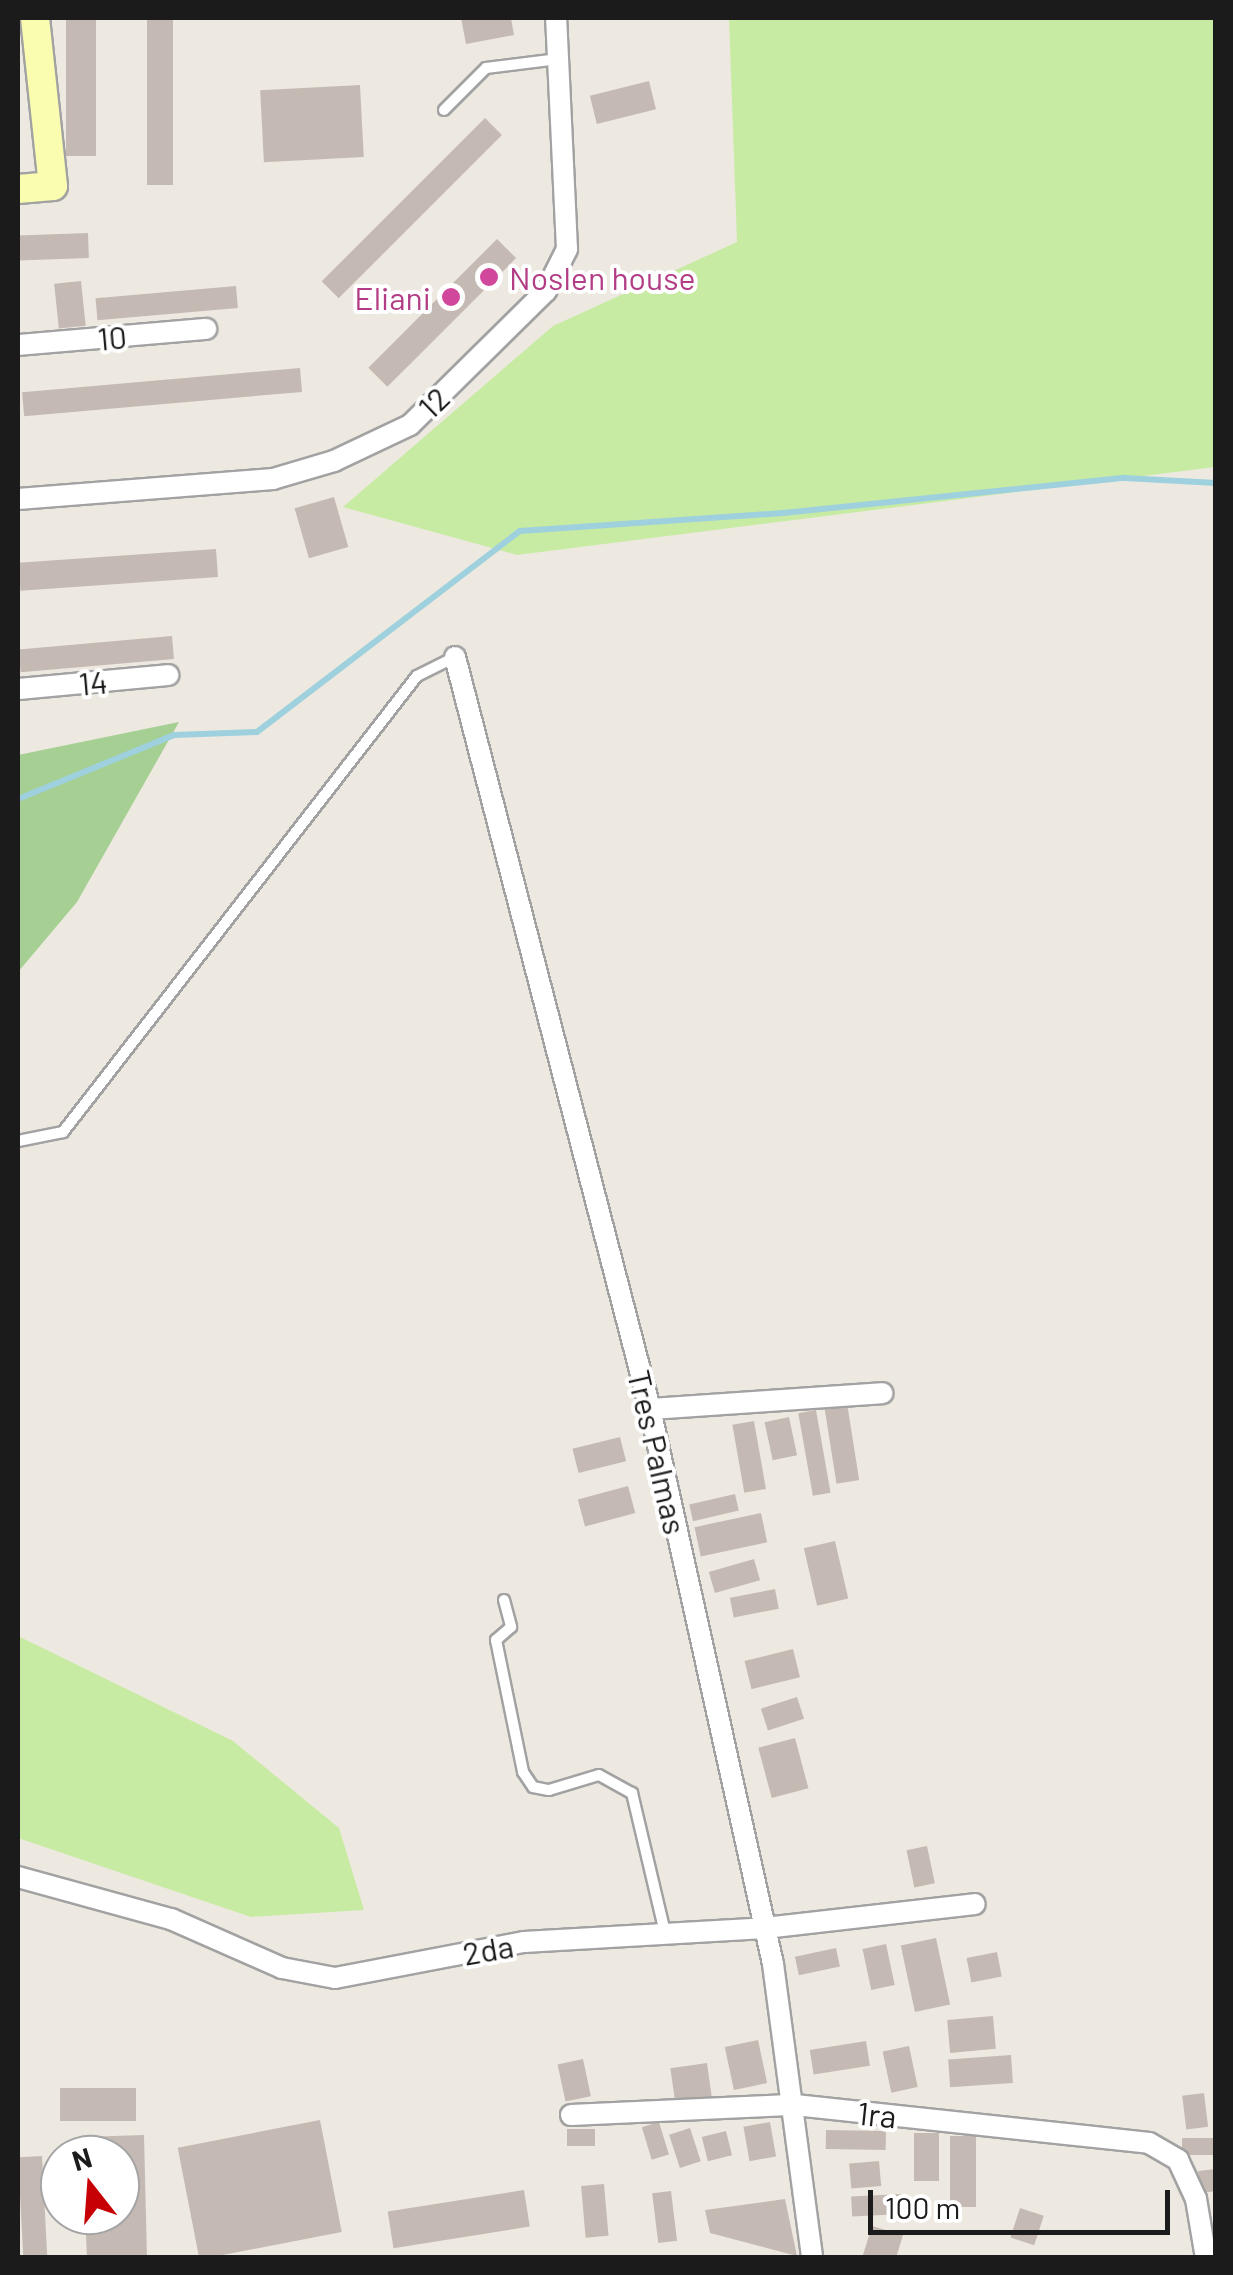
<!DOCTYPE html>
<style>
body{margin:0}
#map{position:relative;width:1233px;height:2275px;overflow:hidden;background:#ede9e0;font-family:Barlow,sans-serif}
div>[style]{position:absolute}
.grass>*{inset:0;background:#c8eba3}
.forest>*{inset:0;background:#a6cf93}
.stream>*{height:6px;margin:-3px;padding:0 3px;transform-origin:3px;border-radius:3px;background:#9ed1dd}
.building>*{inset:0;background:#c5bab3;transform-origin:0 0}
.roads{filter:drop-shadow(2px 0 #a2a2a2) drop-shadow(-2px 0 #a2a2a2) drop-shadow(0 2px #a2a2a2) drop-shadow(0 -2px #a2a2a2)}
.lane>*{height:10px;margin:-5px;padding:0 5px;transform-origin:5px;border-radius:5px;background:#fff}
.street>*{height:20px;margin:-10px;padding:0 10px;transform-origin:10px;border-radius:10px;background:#fff}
.secondary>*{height:28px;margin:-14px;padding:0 14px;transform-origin:14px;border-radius:14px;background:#fafcb0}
.dots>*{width:28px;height:28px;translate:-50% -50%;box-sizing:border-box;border:5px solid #fff;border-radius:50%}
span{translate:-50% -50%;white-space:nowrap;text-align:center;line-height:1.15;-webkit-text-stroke:8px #fff;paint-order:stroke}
.hotel-label{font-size:32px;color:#b23c85}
.left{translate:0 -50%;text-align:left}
.right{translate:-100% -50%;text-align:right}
.street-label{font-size:32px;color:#1b1b1b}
.frame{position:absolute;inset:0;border:20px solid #1b1b1b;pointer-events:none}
.north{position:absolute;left:40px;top:2135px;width:100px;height:100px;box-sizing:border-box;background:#fff;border:2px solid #a4a4a4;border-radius:50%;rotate:343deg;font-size:28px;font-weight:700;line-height:40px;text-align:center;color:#1b1b1b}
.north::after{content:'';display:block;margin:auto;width:35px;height:45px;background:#c60005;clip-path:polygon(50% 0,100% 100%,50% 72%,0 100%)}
.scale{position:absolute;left:868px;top:2190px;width:302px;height:45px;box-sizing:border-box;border:5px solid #1b1b1b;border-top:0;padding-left:12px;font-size:30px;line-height:35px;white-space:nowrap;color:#1b1b1b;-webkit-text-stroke:8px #fff;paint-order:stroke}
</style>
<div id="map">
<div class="grass">
<div style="clip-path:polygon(729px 18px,1215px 18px,1215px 467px,517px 555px,343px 507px,553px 326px,737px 242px)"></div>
<div style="clip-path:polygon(18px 1636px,233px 1741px,339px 1828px,364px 1910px,251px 1917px,18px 1838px)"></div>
</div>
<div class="forest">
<div style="clip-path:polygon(179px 722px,77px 902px,18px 972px,18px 755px)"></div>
</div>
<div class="stream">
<div style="left:18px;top:799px;width:169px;rotate:-22.3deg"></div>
<div style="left:174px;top:735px;width:83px;rotate:-2.1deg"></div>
<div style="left:257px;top:732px;width:331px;rotate:-37.4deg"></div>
<div style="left:520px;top:531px;width:264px;rotate:-3.9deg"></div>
<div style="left:783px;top:513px;width:343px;rotate:-5.9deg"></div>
<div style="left:1124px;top:478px;width:92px;rotate:3.1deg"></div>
</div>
<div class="building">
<div style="left:66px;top:18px;width:30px;height:138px"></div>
<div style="left:147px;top:18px;width:26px;height:167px"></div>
<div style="clip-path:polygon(461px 18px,511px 18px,514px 35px,466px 44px)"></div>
<div style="left:649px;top:81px;width:29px;height:61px;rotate:76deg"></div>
<div style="left:360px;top:85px;width:72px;height:100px;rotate:87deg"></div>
<div style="left:485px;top:118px;width:24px;height:231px;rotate:45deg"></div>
<div style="left:88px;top:233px;width:25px;height:70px;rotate:88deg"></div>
<div style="left:497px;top:239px;width:27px;height:182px;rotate:45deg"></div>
<div style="left:81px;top:281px;width:45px;height:27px;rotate:84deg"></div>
<div style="left:236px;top:286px;width:22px;height:141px;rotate:85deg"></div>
<div style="left:300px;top:368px;width:24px;height:279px;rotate:85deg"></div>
<div style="left:334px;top:497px;width:52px;height:41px;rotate:74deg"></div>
<div style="left:216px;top:549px;width:28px;height:198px;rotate:86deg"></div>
<div style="left:172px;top:636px;width:23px;height:154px;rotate:85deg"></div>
<div style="left:847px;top:1403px;width:78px;height:23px;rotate:81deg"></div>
<div style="left:816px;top:1410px;width:84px;height:18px;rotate:80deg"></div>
<div style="left:789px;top:1417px;width:39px;height:25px;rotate:78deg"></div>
<div style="left:754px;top:1421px;width:69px;height:22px;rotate:80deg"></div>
<div style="left:620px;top:1437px;width:25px;height:49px;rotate:76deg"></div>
<div style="left:628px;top:1486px;width:28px;height:52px;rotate:75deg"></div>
<div style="left:735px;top:1494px;width:17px;height:47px;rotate:77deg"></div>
<div style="left:761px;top:1513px;width:30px;height:68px;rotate:78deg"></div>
<div style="left:835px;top:1541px;width:59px;height:32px;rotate:77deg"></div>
<div style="left:754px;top:1559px;width:22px;height:47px;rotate:74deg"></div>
<div style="left:775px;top:1589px;width:20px;height:46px;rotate:79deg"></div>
<div style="left:793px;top:1649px;width:29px;height:50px;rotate:76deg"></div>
<div style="left:797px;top:1697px;width:23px;height:38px;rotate:72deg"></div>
<div style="left:795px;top:1738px;width:52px;height:38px;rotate:75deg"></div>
<div style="left:927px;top:1846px;width:38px;height:21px;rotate:78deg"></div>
<div style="left:936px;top:1938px;width:68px;height:36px;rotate:78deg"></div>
<div style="left:886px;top:1944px;width:42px;height:24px;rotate:78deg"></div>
<div style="left:836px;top:1948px;width:19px;height:42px;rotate:78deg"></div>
<div style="left:997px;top:1952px;width:25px;height:31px;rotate:79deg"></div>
<div style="left:993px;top:2016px;width:33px;height:46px;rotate:85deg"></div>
<div style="left:758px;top:2040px;width:44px;height:34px;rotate:78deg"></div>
<div style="left:866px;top:2041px;width:25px;height:57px;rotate:81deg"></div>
<div style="left:909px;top:2046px;width:42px;height:27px;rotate:78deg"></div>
<div style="left:1011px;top:2055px;width:28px;height:63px;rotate:86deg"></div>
<div style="left:583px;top:2059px;width:38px;height:26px;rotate:78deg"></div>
<div style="left:707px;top:2063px;width:37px;height:37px;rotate:82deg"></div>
<div style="left:136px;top:2088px;width:33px;height:76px;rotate:90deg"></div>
<div style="left:1204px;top:2093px;width:34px;height:22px;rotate:83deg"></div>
<div style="left:320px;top:2120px;width:114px;height:145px;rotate:79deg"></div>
<div style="left:659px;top:2122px;width:34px;height:18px;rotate:73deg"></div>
<div style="left:770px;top:2122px;width:35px;height:27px;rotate:80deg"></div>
<div style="left:690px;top:2128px;width:35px;height:22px;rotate:72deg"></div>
<div style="left:595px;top:2129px;width:17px;height:28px;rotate:90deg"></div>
<div style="left:826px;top:2130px;width:60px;height:19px;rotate:1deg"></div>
<div style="left:726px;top:2131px;width:25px;height:25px;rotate:76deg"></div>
<div style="left:939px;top:2133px;width:48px;height:25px;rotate:90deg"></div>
<div style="clip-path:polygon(144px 2135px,147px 2258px,87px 2258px,85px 2215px,120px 2215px,120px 2155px,83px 2155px,83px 2137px)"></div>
<div style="left:950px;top:2136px;width:26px;height:71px"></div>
<div style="left:1216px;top:2138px;width:17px;height:34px;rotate:90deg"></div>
<div style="left:42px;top:2156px;width:102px;height:24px;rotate:87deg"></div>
<div style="left:879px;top:2161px;width:25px;height:30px;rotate:85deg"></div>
<div style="clip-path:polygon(1216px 2169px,1216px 2191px,1201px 2193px,1198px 2171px)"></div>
<div style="left:604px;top:2184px;width:52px;height:23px;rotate:85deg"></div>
<div style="left:524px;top:2190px;width:37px;height:138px;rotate:81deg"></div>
<div style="left:671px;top:2191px;width:50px;height:19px;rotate:83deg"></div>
<div style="left:901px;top:2194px;width:20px;height:50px;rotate:87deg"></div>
<div style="clip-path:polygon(785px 2199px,797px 2256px,710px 2233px,705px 2210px)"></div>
<div style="left:1020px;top:2208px;width:25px;height:31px;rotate:18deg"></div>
<div style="clip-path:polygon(872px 2226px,903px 2235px,896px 2258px,862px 2258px)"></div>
</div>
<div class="roads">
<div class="lane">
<div style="left:444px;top:110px;width:59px;rotate:-45deg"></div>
<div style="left:486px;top:68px;width:73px;rotate:-7.1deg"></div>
<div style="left:18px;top:1141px;width:46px;rotate:-11.3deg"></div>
<div style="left:63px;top:1132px;width:577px;rotate:-52.18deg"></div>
<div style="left:417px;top:676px;width:42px;rotate:-26.6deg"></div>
<div style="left:504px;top:1600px;width:28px;rotate:75deg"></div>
<div style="left:511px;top:1627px;width:20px;rotate:139deg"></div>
<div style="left:496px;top:1640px;width:135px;rotate:78.4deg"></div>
<div style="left:523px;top:1772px;width:18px;rotate:56deg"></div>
<div style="left:533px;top:1787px;width:16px;rotate:11deg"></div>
<div style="left:549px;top:1790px;width:52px;rotate:-16.7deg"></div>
<div style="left:599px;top:1775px;width:38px;rotate:29deg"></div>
<div style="left:632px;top:1793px;width:144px;rotate:76.7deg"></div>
</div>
<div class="street">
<div style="left:18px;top:345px;width:189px;rotate:-4.9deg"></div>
<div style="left:18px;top:499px;width:256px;rotate:-4.5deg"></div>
<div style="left:273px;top:479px;width:64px;rotate:-16.4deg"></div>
<div style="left:334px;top:461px;width:84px;rotate:-25.3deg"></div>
<div style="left:410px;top:425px;width:191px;rotate:-44.6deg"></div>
<div style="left:546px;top:291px;width:47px;rotate:-63.4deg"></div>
<div style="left:567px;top:249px;width:231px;rotate:-92.7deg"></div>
<div style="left:455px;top:657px;width:777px;rotate:75.46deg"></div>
<div style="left:650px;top:1409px;width:568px;rotate:77.5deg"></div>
<div style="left:773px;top:1964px;width:297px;rotate:82.4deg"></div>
<div style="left:18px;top:689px;width:151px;rotate:-5.3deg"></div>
<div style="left:650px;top:1409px;width:233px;rotate:-3.9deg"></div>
<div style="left:18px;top:1877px;width:159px;rotate:15.4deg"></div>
<div style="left:171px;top:1919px;width:121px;rotate:23.8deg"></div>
<div style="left:282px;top:1968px;width:54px;rotate:10.7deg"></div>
<div style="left:335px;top:1978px;width:192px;rotate:-10.8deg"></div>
<div style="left:524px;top:1942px;width:241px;rotate:-3.3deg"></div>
<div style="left:765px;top:1928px;width:211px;rotate:-6.5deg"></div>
<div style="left:571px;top:2115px;width:224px;rotate:-2.6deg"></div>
<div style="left:795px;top:2105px;width:356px;rotate:6.1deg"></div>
<div style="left:1149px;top:2143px;width:34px;rotate:30deg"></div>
<div style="left:1178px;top:2160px;width:43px;rotate:65.2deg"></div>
<div style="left:1196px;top:2199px;width:60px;rotate:80.4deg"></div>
</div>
<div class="secondary">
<div style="left:18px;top:189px;width:35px;rotate:-5deg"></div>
<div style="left:53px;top:186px;width:169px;rotate:-96.1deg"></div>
</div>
</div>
<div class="dots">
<div style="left:489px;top:277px;background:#d1479c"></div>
<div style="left:451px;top:297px;background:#d1479c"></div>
</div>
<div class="hotel-label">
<span class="left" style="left:509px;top:277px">Noslen house</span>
<span class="right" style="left:431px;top:297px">Eliani</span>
</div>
<div class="street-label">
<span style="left:112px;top:337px;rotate:-5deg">10</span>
<span style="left:433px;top:402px;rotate:-44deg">12</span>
<span style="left:93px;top:682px;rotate:-5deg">14</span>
<span style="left:658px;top:1452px;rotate:77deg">Tres Palmas</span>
<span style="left:488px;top:1949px;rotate:-10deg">2da</span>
<span style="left:877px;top:2114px;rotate:6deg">1ra</span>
</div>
<div class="frame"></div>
<div class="north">N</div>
<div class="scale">100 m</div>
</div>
